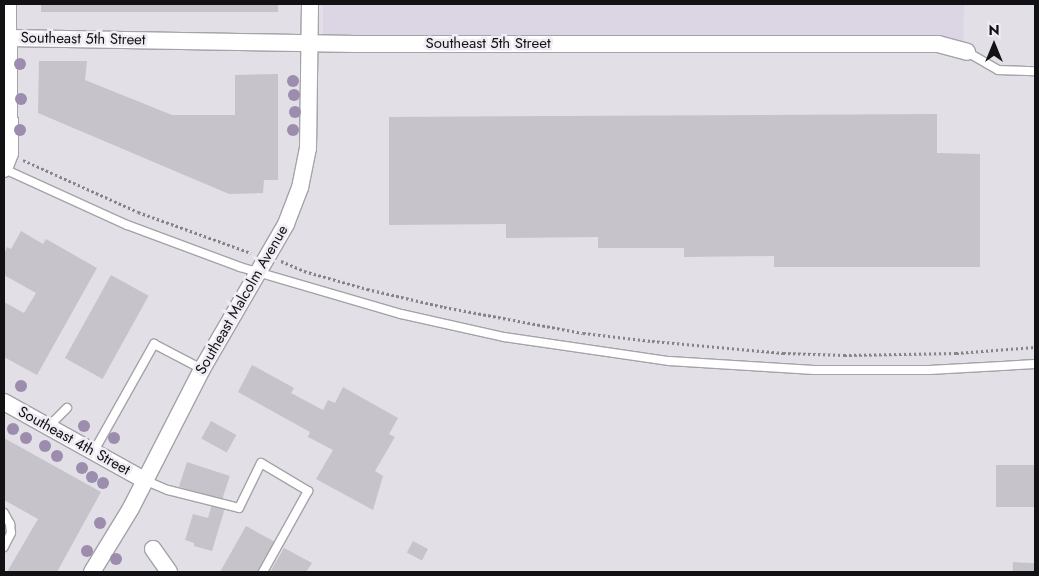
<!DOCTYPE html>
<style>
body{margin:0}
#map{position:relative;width:1039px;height:576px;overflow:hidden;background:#e2dfe6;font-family:Jost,sans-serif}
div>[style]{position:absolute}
.built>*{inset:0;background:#dbd5e4}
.building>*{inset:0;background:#c6c3ca;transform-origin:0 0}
.path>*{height:3px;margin-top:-1.5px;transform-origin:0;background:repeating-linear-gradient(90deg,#868489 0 2.5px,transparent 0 5px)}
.roads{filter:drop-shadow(1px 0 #a5a2a9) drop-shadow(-1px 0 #a5a2a9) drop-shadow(0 1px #a5a2a9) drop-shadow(0 -1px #a5a2a9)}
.service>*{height:8px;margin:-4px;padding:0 4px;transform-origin:4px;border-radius:4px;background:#fff}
.minor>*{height:16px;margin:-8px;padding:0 8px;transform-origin:8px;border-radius:8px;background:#fff}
.trees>*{width:12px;height:12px;margin:-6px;border-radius:50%;background:#9c8cae}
span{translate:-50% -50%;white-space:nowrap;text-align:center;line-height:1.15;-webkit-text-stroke:5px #efecf4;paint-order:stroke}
.street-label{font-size:15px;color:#121114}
.frame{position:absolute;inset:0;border:5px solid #121114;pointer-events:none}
.north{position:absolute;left:969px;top:20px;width:50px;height:50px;-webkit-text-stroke:4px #efecf4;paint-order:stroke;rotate:0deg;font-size:14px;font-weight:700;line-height:20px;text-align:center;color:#121114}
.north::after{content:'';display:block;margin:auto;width:18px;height:22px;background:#121114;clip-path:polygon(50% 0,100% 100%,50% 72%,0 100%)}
</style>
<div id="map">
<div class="built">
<div style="clip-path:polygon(323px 4px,964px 4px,963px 49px,323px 34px)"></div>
</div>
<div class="building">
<div style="left:41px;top:4px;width:237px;height:8px"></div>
<div style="clip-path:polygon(39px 61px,87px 61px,85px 80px,172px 115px,235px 115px,235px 75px,278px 74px,278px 180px,264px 180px,263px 193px,229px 194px,38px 113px)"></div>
<div style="clip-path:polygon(937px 114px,937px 153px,980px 154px,980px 267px,774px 267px,774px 256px,684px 257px,684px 248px,598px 248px,598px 237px,506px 238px,506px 224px,389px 225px,389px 117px)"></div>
<div style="clip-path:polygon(21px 231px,43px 244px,46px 239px,97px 268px,37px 375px,4px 357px,4px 302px,24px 313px,36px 293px,4px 275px,4px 254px,7px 247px,11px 249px)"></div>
<div style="left:111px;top:275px;width:43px;height:95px;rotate:29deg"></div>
<div style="clip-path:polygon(252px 365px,294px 388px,291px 393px,323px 410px,328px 400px,335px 403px,343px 387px,398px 418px,389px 434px,395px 437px,375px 471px,383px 476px,373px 510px,316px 479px,333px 450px,308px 437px,310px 432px,238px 392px)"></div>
<div style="left:211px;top:421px;width:29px;height:20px;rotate:29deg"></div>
<div style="clip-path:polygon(4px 438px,101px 492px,57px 572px,7px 572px,38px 519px,4px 500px)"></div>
<div style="left:187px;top:462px;width:45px;height:26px;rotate:18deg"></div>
<div style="left:1035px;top:465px;width:42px;height:39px;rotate:90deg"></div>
<div style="clip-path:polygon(212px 504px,225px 508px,212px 551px,194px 546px,194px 543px,185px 540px,193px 514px,208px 518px)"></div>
<div style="clip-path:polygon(246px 526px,275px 542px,258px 572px,220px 572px)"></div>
<div style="left:413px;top:541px;width:17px;height:13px;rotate:28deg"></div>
<div style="clip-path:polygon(284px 548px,312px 563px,306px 572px,270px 572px)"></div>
<div style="left:1013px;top:562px;width:22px;height:10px;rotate:3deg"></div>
</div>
<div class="path">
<div style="left:23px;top:160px;width:126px;rotate:24.3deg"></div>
<div style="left:138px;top:212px;width:120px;rotate:19.9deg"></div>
<div style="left:281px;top:261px;width:25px;rotate:23deg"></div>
<div style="left:304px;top:271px;width:66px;rotate:15.9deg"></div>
<div style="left:367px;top:289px;width:79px;rotate:13.2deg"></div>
<div style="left:444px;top:307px;width:141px;rotate:10.6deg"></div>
<div style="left:583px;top:333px;width:69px;rotate:6.6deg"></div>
<div style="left:652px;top:341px;width:132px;rotate:5.2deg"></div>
<div style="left:783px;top:353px;width:61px;rotate:1.9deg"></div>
<div style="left:844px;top:355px;width:112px;rotate:-1deg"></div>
<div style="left:956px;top:353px;width:79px;rotate:-4.3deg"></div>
</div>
<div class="roads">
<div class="service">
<div style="left:967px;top:52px;width:36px;rotate:30deg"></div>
<div style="left:998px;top:70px;width:37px;rotate:2deg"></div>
<div style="left:4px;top:169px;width:135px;rotate:24.5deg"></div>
<div style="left:127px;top:225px;width:121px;rotate:20.4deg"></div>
<div style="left:240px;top:267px;width:168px;rotate:16.3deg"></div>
<div style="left:401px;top:314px;width:106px;rotate:12.6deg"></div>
<div style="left:504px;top:337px;width:167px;rotate:8.3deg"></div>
<div style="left:669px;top:361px;width:145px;rotate:3.6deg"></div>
<div style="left:814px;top:370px;width:115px"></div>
<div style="left:929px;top:370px;width:106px;rotate:-3.2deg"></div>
<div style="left:48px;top:427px;width:27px;rotate:-45deg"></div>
<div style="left:94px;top:451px;width:123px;rotate:-60.7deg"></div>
<div style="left:154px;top:344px;width:54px;rotate:27.5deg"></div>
<div style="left:144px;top:480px;width:26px;rotate:23deg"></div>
<div style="left:168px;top:490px;width:73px;rotate:14.2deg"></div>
<div style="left:239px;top:508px;width:50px;rotate:-63.9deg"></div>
<div style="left:261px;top:463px;width:55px;rotate:30.8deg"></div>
<div style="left:308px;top:491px;width:93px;rotate:119.1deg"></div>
<div style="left:4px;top:513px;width:13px;rotate:61deg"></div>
<div style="left:10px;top:524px;width:9px;rotate:84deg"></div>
<div style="left:11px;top:533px;width:16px;rotate:117deg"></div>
</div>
<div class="minor">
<div style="left:8px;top:38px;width:348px;rotate:1deg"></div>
<div style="left:356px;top:44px;width:582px"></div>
<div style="left:938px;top:44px;width:30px;rotate:15deg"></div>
<div style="left:4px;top:169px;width:17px;rotate:-69deg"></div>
<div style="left:10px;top:153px;width:149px;rotate:-90.8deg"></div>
<div style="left:4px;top:402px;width:160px;rotate:29.1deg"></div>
<div style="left:153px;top:549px;width:28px;rotate:55deg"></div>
<div style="left:92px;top:572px;width:75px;rotate:-58.6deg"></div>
<div style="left:131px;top:508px;width:156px;rotate:-62.9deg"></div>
<div style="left:202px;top:369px;width:168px;rotate:-59.9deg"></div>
<div style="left:286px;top:224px;width:39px;rotate:-69deg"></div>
<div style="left:300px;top:188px;width:41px;rotate:-78.7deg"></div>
<div style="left:308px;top:148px;width:144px;rotate:-89.2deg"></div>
</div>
</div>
<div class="trees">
<div style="left:20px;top:64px"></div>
<div style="left:293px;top:81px"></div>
<div style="left:294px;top:95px"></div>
<div style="left:21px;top:99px"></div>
<div style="left:295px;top:112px"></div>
<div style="left:20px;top:130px"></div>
<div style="left:293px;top:130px"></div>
<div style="left:21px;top:386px"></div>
<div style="left:84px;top:426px"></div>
<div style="left:13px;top:429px"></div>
<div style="left:26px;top:438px"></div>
<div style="left:114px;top:438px"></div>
<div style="left:45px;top:446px"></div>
<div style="left:57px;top:456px"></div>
<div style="left:82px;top:468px"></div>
<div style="left:92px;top:477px"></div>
<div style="left:103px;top:483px"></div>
<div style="left:100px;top:523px"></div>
<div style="left:87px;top:551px"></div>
<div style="left:116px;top:559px"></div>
</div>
<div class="street-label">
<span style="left:83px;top:39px;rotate:1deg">Southeast 5th Street</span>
<span style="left:488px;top:44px">Southeast 5th Street</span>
<span style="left:242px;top:300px;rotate:-60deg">Southeast Malcolm Avenue</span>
<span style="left:74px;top:441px;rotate:29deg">Southeast 4th Street</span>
</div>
<div class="frame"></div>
<div class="north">N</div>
</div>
